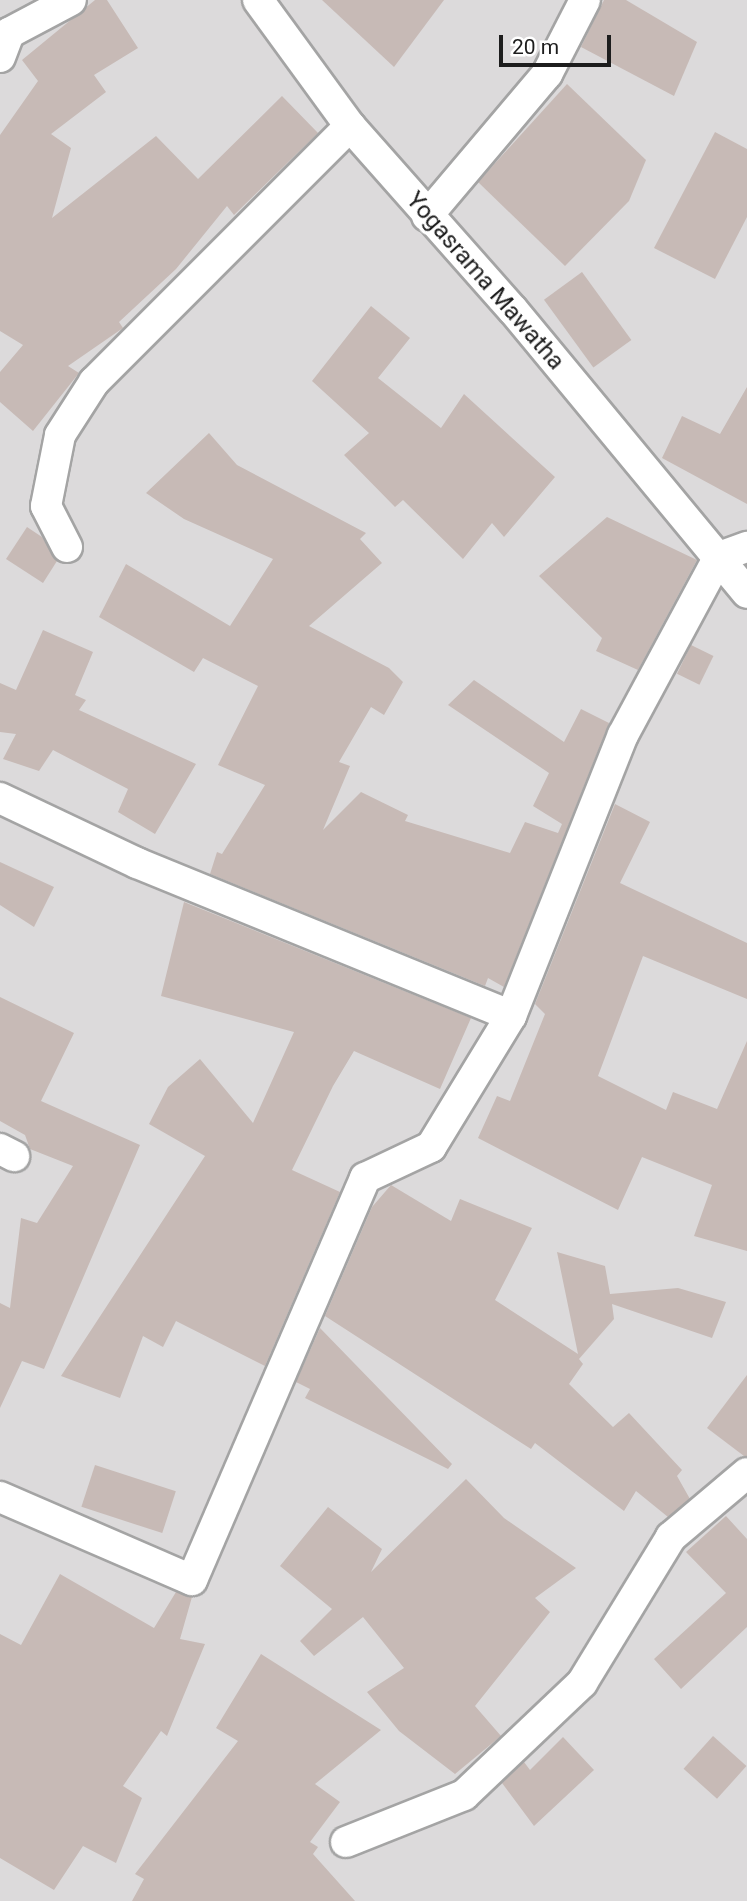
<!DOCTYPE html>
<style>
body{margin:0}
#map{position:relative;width:747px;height:1901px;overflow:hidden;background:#efe9e3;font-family:Roboto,sans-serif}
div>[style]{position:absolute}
.residential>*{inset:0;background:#dcdadb;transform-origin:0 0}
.building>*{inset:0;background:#c7bab6;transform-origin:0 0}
.roads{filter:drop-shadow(2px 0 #a4a4a4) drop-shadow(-2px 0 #a4a4a4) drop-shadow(0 2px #a4a4a4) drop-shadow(0 -2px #a4a4a4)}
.street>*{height:30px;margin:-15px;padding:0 15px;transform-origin:15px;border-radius:15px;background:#fff}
span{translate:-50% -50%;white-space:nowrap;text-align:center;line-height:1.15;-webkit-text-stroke:7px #fff;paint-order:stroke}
.street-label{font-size:24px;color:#1d1d1d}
.scale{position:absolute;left:499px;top:35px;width:112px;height:32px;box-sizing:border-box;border:4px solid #1d1d1d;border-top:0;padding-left:9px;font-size:21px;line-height:24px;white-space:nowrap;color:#1d1d1d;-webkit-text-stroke:5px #fff;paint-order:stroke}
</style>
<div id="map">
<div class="residential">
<div style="left:0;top:0;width:747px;height:1901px"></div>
</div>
<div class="building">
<div style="clip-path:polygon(95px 0,107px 0,138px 48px,94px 75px,106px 92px,51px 134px,71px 148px,52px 218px,156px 136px,198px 179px,282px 96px,318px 133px,234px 215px,227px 206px,176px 269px,119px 322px,123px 328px,68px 366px,79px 373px,33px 431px,0 402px,0 372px,23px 345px,0 331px,0 135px,38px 81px,22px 60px)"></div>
<div style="clip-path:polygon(322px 0,444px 0,394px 67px)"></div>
<div style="clip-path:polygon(604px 0,626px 0,697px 42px,674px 96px,581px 47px)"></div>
<div style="clip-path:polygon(567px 84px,646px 160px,629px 201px,565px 266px,478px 182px)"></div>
<div style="clip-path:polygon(715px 132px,747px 149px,747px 217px,715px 279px,654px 248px)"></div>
<div style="left:582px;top:272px;width:84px;height:47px;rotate:54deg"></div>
<div style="clip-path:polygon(371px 306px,410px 338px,378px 378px,441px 428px,464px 394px,555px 477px,504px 537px,492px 523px,463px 559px,403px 500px,395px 507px,344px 455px,369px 433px,312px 381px)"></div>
<div style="clip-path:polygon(747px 387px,747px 504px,662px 458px,682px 416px,720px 434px)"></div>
<div style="clip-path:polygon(209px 433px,237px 465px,366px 533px,360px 539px,382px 563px,309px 626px,389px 668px,403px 682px,384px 715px,371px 707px,339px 762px,350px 766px,323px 830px,361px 792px,408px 815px,405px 821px,510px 853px,525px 822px,558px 833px,562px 824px,533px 806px,549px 773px,448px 705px,474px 680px,564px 742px,581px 709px,609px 723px,504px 987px,488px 978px,485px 986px,210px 874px,217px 852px,222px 854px,265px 785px,218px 765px,258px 686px,203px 658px,194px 672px,99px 617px,126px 564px,230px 626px,273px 559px,184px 519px,146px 493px)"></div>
<div style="clip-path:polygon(607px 517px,697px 560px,638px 670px,596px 651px,602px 638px,539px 576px)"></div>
<div style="clip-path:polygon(27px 527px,42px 537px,57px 561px,43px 583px,6px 559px)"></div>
<div style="clip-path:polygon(43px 630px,93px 652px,75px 695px,86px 700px,79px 710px,196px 764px,155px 834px,118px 812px,128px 789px,53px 750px,39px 771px,3px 759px,16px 734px,0 732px,0 683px,16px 690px)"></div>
<div style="left:691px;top:645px;width:25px;height:32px;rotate:26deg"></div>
<div style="clip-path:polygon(615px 804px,650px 822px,620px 883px,747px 943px,747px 999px,643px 956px,598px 1076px,666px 1110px,673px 1092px,717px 1109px,747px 1041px,747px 1251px,694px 1236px,712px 1185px,642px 1157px,618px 1210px,478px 1138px,497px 1096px,510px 1101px,545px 1014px,535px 1004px)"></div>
<div style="clip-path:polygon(0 862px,54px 887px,34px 927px,0 905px)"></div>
<div style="clip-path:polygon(184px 902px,471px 1018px,440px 1089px,354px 1051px,333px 1086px,292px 1170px,340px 1192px,265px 1366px,176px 1321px,163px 1347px,143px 1336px,120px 1398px,61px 1376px,205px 1156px,149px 1124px,168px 1087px,200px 1059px,253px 1123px,294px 1032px,161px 996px)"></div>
<div style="clip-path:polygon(0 997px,74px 1033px,41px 1101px,140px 1145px,44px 1369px,22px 1361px,0 1408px,0 1303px,10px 1308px,21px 1218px,37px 1223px,73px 1166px,30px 1149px,25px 1135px,0 1121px)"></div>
<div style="clip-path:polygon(391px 1185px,451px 1221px,460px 1199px,532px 1228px,495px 1300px,578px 1354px,557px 1252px,605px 1266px,610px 1294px,678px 1288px,726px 1302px,712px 1338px,612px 1304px,614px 1319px,579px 1359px,583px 1364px,569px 1384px,613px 1427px,629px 1413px,682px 1470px,677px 1476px,690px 1499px,668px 1517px,636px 1491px,624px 1511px,535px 1443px,531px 1449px,325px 1316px,372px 1207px)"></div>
<div style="clip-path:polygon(320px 1328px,452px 1464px,448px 1469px,305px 1398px,310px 1389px,296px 1382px)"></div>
<div style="clip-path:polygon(747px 1375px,747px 1456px,744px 1456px,707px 1428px)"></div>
<div style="left:95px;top:1465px;width:85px;height:44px;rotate:18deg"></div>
<div style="clip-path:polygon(466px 1479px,504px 1518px,576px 1568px,535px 1598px,550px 1612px,475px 1706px,501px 1736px,455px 1774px,399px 1731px,367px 1692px,404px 1668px,363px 1617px,314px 1656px,300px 1641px,332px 1609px,280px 1566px,328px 1507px,382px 1549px,371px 1572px)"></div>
<div style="clip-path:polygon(726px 1516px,747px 1539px,747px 1627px,681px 1689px,654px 1659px,726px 1593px,686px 1552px)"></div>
<div style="clip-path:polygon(60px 1574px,154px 1628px,176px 1592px,192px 1597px,180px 1639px,205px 1644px,167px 1736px,161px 1731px,123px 1786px,142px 1798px,116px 1863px,83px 1846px,54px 1890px,0 1858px,0 1634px,21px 1645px)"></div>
<div style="clip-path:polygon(261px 1654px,381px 1730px,315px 1784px,340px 1802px,310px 1842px,318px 1847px,313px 1854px,355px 1901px,132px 1901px,144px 1879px,135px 1874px,238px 1741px,216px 1728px)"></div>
<div style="left:713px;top:1736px;width:45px;height:44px;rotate:42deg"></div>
<div style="clip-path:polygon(563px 1737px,594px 1770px,534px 1826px,502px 1783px,524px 1762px,530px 1770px)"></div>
</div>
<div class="roads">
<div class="street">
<div style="left:258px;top:0;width:156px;rotate:53.9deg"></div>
<div style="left:350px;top:126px;width:246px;rotate:48.5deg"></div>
<div style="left:513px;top:310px;width:367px;rotate:50.4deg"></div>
<div style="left:0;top:57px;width:26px;rotate:-69deg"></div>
<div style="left:9px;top:33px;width:70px;rotate:-28deg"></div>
<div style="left:427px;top:216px;width:186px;rotate:-49.8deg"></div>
<div style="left:547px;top:74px;width:83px;rotate:-62.8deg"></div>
<div style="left:67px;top:547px;width:46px;rotate:-117.1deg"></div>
<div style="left:46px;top:506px;width:72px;rotate:-78.8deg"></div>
<div style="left:60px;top:435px;width:63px;rotate:-57.3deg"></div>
<div style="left:94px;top:382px;width:362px;rotate:-45deg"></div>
<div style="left:719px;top:557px;width:30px;rotate:-20deg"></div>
<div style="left:0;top:798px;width:152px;rotate:25.4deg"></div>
<div style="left:137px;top:863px;width:404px;rotate:22.2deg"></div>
<div style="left:0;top:1149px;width:16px;rotate:27deg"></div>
<div style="left:0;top:1497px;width:209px;rotate:23.4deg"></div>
<div style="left:192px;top:1580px;width:438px;rotate:-66.7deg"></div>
<div style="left:365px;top:1178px;width:73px;rotate:-25.2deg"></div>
<div style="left:431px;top:1147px;width:153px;rotate:-58.6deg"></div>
<div style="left:511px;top:1016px;width:302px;rotate:-68.3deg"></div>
<div style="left:623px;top:735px;width:202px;rotate:-61.7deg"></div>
<div style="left:346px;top:1842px;width:127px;rotate:-21.7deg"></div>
<div style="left:464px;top:1795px;width:163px;rotate:-43.5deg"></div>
<div style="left:582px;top:1683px;width:171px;rotate:-58.6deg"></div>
<div style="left:671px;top:1537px;width:99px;rotate:-40.1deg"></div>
</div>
</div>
<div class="street-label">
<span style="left:485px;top:281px;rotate:49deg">Yogasrama Mawatha</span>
</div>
<div class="scale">20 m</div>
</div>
